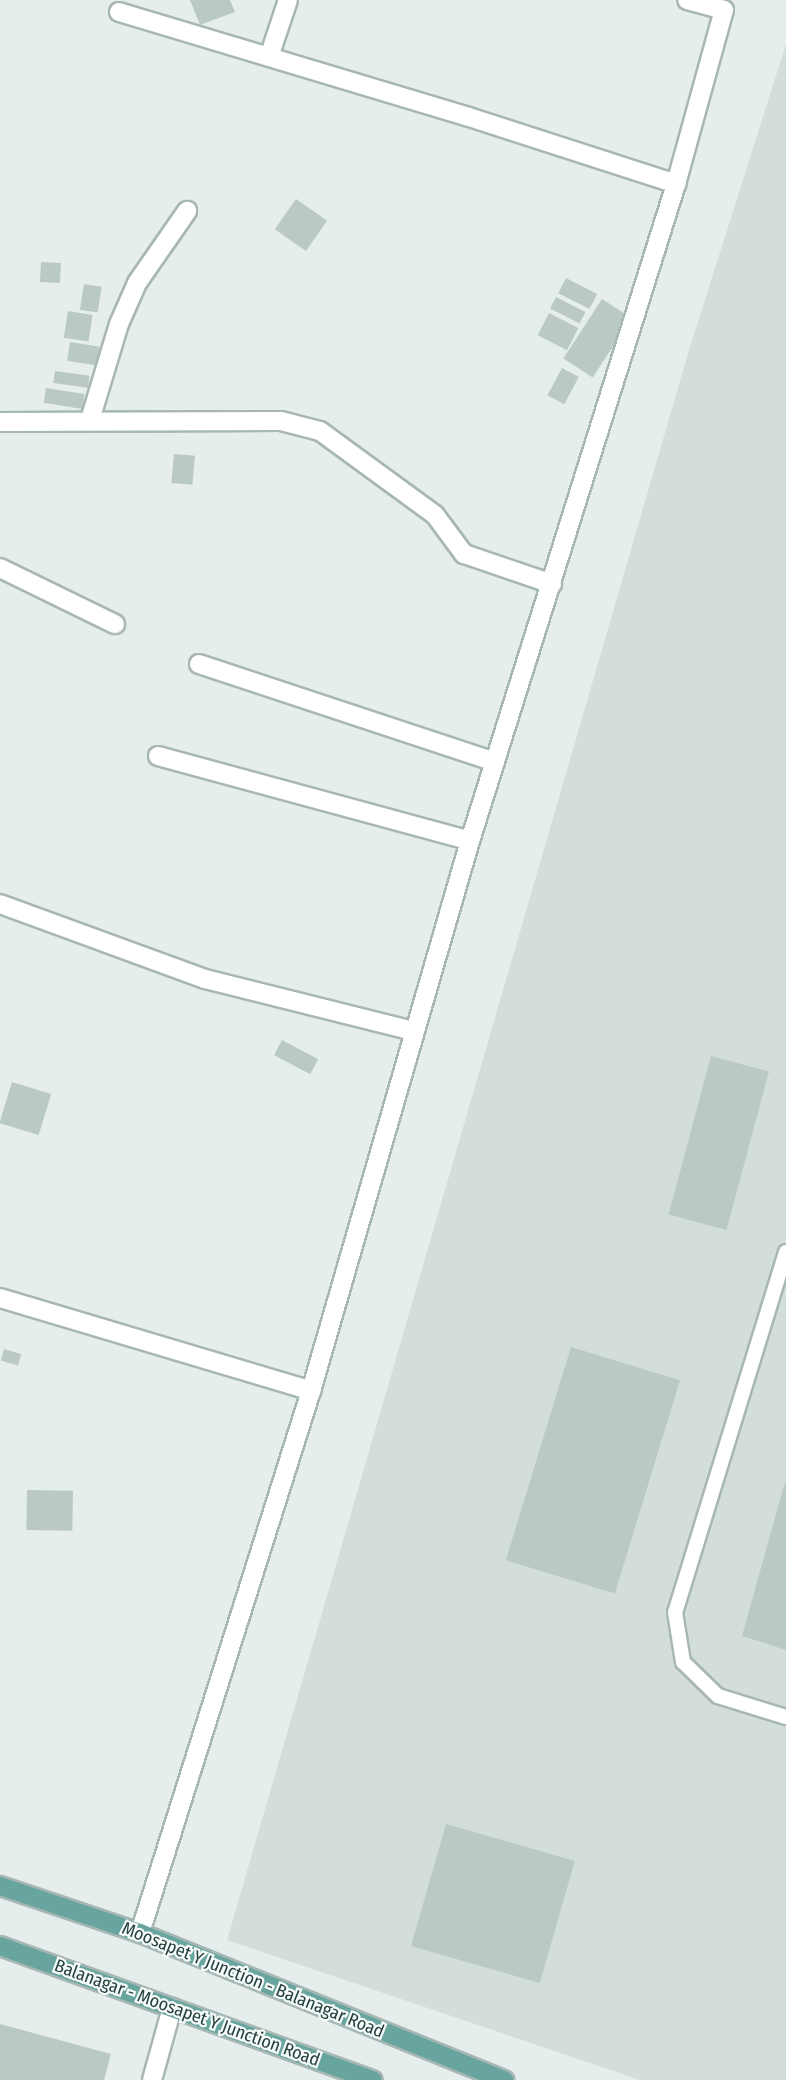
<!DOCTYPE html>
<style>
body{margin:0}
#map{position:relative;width:786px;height:2080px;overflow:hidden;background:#e5eeec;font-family:"Fira Sans Condensed",sans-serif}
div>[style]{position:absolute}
.built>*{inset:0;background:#d3dedb}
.building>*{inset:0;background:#bac9c5;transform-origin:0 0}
.roads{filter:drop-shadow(2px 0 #a7b7b4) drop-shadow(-2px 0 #a7b7b4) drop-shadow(0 2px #a7b7b4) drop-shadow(0 -2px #a7b7b4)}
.service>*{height:14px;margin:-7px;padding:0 7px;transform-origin:7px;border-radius:7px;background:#fff}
.minor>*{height:18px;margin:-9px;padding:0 9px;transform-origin:9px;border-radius:9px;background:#fff}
.primary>*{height:18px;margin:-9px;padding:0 9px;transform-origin:9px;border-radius:9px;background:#68a59f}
span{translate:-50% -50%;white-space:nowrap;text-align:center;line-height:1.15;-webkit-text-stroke:4.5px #f6faf9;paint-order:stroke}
.street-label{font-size:18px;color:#23413e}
</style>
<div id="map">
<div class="built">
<div style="clip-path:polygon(786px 44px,786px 2080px,640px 2080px,227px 1940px,689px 350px)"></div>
</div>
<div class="building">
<div style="clip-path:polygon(190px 0,230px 0,235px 12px,200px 25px)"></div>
<div style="left:296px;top:199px;width:38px;height:37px;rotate:35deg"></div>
<div style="left:41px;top:262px;width:20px;height:20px;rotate:3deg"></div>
<div style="left:566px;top:278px;width:35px;height:17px;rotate:27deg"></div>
<div style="left:84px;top:284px;width:18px;height:26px;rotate:9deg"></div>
<div style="left:556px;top:297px;width:33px;height:13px;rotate:27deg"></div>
<div style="left:602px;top:299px;width:35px;height:71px;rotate:33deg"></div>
<div style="left:68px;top:311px;width:25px;height:27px;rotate:9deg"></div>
<div style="left:549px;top:313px;width:33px;height:25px;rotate:27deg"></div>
<div style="left:70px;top:342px;width:30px;height:19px;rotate:9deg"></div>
<div style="left:562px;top:368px;width:19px;height:31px;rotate:28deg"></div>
<div style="left:55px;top:371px;width:35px;height:12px;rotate:8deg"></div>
<div style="left:46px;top:388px;width:39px;height:15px;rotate:9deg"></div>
<div style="left:174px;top:454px;width:21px;height:29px;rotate:5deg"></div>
<div style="left:282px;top:1040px;width:41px;height:17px;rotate:28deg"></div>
<div style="left:711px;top:1056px;width:60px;height:164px;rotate:15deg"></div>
<div style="left:12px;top:1082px;width:41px;height:43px;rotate:17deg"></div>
<div style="left:571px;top:1347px;width:114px;height:223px;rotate:17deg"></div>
<div style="left:4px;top:1349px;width:18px;height:12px;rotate:16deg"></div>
<div style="clip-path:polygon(785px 1482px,786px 1482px,786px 1650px,742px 1636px)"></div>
<div style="left:27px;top:1490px;width:46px;height:40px;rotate:1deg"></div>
<div style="left:446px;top:1824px;width:134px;height:127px;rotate:16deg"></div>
<div style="clip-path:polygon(0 2024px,111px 2054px,104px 2080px,0 2080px)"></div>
</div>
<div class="roads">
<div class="service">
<div style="left:786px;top:1252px;width:377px;rotate:107.1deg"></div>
<div style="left:675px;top:1612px;width:51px;rotate:80.9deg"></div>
<div style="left:683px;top:1662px;width:49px;rotate:44.2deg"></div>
<div style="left:718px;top:1696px;width:71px;rotate:17.2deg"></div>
</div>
<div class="minor">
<div style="left:119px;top:12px;width:365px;rotate:16.7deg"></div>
<div style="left:469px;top:117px;width:218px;rotate:17.9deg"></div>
<div style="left:269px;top:57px;width:60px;rotate:-71.6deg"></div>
<div style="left:90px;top:420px;width:100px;rotate:-73.2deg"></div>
<div style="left:119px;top:324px;width:45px;rotate:-66.3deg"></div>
<div style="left:137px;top:283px;width:88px;rotate:-55.2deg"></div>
<div style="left:0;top:422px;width:281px;rotate:-0.2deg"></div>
<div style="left:281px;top:421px;width:40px;rotate:14.4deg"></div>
<div style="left:320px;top:431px;width:142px;rotate:36.1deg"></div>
<div style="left:435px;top:515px;width:49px;rotate:53.4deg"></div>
<div style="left:464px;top:554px;width:93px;rotate:18.8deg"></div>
<div style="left:0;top:568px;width:128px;rotate:26deg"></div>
<div style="left:199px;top:664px;width:312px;rotate:18.3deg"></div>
<div style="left:158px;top:756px;width:323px;rotate:15.2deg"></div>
<div style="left:0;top:904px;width:218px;rotate:20.1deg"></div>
<div style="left:205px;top:979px;width:215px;rotate:14deg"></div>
<div style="left:0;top:1298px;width:325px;rotate:16.6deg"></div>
<div style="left:311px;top:1391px;width:568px;rotate:107.51deg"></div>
<div style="left:311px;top:1391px;width:573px;rotate:-73.88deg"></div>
<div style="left:470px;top:841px;width:689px;rotate:-72.59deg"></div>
<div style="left:676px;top:184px;width:180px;rotate:-74.6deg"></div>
<div style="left:724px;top:10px;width:38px;rotate:-165deg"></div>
<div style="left:152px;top:2080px;width:75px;rotate:-74.5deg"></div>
</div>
<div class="primary">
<div style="left:0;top:1886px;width:148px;rotate:18.6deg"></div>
<div style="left:140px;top:1933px;width:393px;rotate:22deg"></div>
<div style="left:0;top:1946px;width:396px;rotate:19.8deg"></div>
</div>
</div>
<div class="street-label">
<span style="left:253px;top:1980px;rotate:22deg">Moosapet Y Junction - Balanagar Road</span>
<span style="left:187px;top:2013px;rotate:20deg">Balanagar - Moosapet Y Junction Road</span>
</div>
</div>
